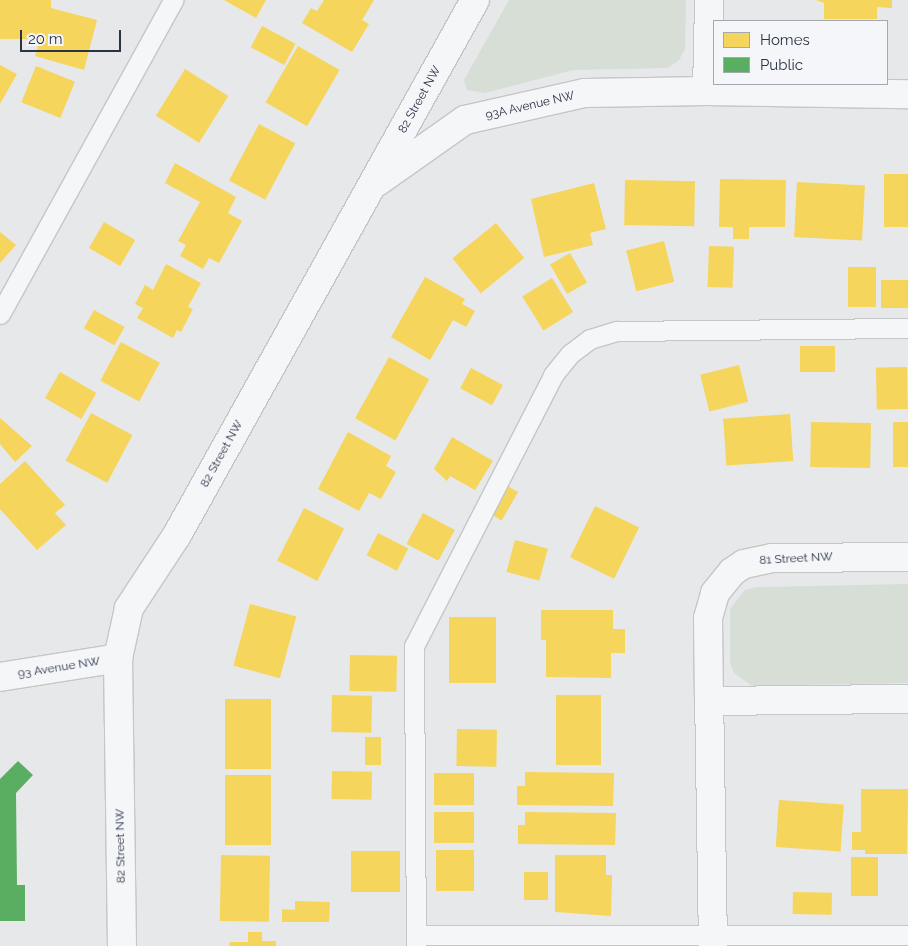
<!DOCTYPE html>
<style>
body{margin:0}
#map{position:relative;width:908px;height:946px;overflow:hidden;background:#e6e8ea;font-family:Raleway,sans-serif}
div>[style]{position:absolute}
.green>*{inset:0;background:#d6ded6}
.homes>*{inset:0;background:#f6d55c;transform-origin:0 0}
.public>*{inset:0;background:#5aae61}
.roads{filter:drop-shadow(1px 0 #c4c6c8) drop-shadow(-1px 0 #c4c6c8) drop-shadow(0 1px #c4c6c8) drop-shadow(0 -1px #c4c6c8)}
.service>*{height:19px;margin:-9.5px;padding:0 9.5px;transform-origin:9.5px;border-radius:9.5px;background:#f5f6f7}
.minor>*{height:28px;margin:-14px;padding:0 14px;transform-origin:14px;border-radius:14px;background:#f5f6f7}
span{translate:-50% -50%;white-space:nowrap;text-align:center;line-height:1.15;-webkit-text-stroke:5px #f4f6f9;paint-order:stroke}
.street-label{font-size:12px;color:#2b3445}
.legend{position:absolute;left:713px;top:20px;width:175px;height:65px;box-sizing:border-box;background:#f4f6f9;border:1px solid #a4a8b1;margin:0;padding:6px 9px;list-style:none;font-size:15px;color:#2b3445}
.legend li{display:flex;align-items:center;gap:10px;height:25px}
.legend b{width:25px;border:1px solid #a4a8b1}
.scale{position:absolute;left:20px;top:30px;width:101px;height:22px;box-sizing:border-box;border:2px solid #2b3445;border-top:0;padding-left:6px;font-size:15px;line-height:18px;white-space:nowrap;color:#2b3445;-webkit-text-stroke:4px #f4f6f9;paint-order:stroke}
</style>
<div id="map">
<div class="green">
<div style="clip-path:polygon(509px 0,686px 0,685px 49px,679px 60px,668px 68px,573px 70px,485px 93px,467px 90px,464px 80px)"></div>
<div style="clip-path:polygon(908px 584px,908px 683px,752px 686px,734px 673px,730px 663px,730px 609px,745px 590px,758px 587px)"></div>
</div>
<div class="homes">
<div style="clip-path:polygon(0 0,51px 0,51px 8px,97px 20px,84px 70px,35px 56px,40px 39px,0 39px)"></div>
<div style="clip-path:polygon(224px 0,266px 0,256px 18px)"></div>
<div style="clip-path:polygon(324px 0,374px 0,362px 20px,369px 24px,352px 52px,302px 23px,311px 8px,317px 11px)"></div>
<div style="clip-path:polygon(816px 0,892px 0,892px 8px,877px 7px,877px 19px,824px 19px,824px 3px)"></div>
<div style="left:262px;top:26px;width:38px;height:24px;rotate:28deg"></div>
<div style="left:298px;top:46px;width:48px;height:65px;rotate:30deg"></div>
<div style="clip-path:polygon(0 65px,17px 74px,0 104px)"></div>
<div style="left:36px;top:66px;width:42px;height:39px;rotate:22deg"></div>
<div style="left:185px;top:69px;width:51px;height:55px;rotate:32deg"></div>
<div style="left:259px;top:124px;width:41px;height:64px;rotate:28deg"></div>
<div style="clip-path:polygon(175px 163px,236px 197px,228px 213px,242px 221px,219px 263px,209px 258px,203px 269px,180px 256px,186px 245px,178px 241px,200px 202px,165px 183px)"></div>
<div style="left:884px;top:174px;width:24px;height:53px"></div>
<div style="clip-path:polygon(720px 179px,786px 180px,785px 227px,749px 227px,749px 239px,733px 239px,733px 227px,719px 227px)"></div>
<div style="left:625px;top:180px;width:70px;height:45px;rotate:1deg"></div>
<div style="left:797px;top:182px;width:68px;height:55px;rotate:3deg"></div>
<div style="clip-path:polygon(594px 183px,606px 229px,590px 233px,593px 245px,544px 257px,531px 199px)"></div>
<div style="left:104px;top:222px;width:36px;height:30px;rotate:30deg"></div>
<div style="left:496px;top:223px;width:45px;height:56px;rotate:51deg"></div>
<div style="clip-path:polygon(0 232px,16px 245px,0 263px)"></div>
<div style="left:664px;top:241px;width:42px;height:39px;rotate:76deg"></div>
<div style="left:709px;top:246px;width:25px;height:41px;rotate:2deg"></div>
<div style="left:570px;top:253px;width:34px;height:23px;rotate:60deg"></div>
<div style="clip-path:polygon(166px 264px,201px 283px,188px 307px,193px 309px,181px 332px,177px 330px,173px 338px,137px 318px,143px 308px,135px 304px,145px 285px,153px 290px)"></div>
<div style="left:848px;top:267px;width:28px;height:40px"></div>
<div style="clip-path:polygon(425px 277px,465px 299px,462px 304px,475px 311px,466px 327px,453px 320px,430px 360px,391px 337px)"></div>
<div style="left:552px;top:278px;width:40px;height:35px;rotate:58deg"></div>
<div style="left:881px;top:280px;width:27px;height:28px"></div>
<div style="left:94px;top:310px;width:35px;height:21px;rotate:29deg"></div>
<div style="left:121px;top:342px;width:44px;height:44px;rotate:28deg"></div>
<div style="left:800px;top:346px;width:35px;height:26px"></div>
<div style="left:389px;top:357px;width:46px;height:70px;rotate:29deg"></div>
<div style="left:739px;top:365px;width:38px;height:40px;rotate:76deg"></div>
<div style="left:907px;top:367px;width:42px;height:31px;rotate:89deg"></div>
<div style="left:471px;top:368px;width:36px;height:23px;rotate:28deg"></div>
<div style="left:60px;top:372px;width:42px;height:30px;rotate:30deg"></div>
<div style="left:91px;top:413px;width:47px;height:54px;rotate:28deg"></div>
<div style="left:790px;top:414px;width:47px;height:67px;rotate:86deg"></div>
<div style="clip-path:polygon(0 418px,32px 446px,15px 462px,0 444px)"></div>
<div style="left:811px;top:422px;width:60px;height:45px;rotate:1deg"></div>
<div style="left:893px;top:422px;width:15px;height:45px"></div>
<div style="clip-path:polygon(348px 432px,391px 456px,386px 466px,396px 472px,381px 499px,369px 493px,359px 511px,318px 489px)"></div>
<div style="clip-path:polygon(452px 437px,493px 461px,475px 490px,450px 476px,447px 481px,434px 469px)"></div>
<div style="clip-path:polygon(25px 461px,65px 505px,55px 513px,66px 525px,37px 550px,0 509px,0 484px)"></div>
<div style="left:506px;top:485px;width:14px;height:33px;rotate:30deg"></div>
<div style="left:595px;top:506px;width:49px;height:57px;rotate:26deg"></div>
<div style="left:304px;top:508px;width:45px;height:59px;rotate:27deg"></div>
<div style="left:423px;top:513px;width:36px;height:35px;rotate:28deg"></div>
<div style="left:378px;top:533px;width:34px;height:25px;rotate:27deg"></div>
<div style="left:515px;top:540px;width:34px;height:33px;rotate:15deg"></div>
<div style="left:250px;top:604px;width:48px;height:64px;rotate:15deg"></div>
<div style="clip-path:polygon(541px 610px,613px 610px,613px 629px,625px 629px,625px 653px,611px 653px,611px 678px,546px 677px,546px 640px,541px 640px)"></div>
<div style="left:449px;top:617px;width:47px;height:66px"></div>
<div style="left:350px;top:655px;width:47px;height:36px;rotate:1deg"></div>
<div style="left:332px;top:695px;width:40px;height:37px;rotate:1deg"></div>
<div style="left:556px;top:695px;width:45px;height:70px"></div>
<div style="left:225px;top:699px;width:46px;height:70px"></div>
<div style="left:457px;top:729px;width:40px;height:37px;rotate:1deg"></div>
<div style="left:365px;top:737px;width:16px;height:28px"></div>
<div style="left:332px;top:771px;width:40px;height:28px;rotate:1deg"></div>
<div style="clip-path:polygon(525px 772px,614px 773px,613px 806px,517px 805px,517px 786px,525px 786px)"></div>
<div style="left:434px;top:773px;width:40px;height:32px"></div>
<div style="left:271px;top:775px;width:70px;height:46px;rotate:90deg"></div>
<div style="clip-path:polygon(861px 789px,908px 789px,907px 854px,865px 854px,865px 850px,852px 850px,852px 832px,861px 832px)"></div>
<div style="left:779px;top:800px;width:65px;height:47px;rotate:4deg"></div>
<div style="left:434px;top:812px;width:40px;height:31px"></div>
<div style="clip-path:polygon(525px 812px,616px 813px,615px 845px,518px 844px,518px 825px,525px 825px)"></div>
<div style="left:436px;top:850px;width:38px;height:41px"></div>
<div style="left:351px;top:851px;width:49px;height:41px"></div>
<div style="left:221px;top:855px;width:49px;height:66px;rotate:1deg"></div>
<div style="clip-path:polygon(555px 855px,606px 855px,606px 875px,612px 875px,611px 916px,555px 912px)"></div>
<div style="left:851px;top:857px;width:27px;height:39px"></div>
<div style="left:524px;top:872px;width:24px;height:28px"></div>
<div style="left:793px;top:892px;width:39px;height:22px;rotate:1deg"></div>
<div style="clip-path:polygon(295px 901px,330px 902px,329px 922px,282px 922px,282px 909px,295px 910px)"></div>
<div style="clip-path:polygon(248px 932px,262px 932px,262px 941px,276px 941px,276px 946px,229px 946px,230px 942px,248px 942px)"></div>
</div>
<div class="public">
<div style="clip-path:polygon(18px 761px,33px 775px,16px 793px,17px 885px,25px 885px,25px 921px,0 921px,0 779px)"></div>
</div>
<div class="roads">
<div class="service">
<div style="left:0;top:314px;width:359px;rotate:-61.1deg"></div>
<div style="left:416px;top:935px;width:492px"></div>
<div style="left:416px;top:946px;width:300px;rotate:-90.4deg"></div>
<div style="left:414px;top:646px;width:305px;rotate:-62.8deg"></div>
<div style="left:553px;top:375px;width:27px;rotate:-51deg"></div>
<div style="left:570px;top:354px;width:25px;rotate:-37deg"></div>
<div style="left:590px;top:339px;width:28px;rotate:-17deg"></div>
<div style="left:617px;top:331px;width:291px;rotate:-0.6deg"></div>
</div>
<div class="minor">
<div style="left:707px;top:91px;width:91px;rotate:-88.7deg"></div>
<div style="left:377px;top:182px;width:108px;rotate:-35.2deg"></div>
<div style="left:465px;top:120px;width:123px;rotate:-12.7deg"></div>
<div style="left:585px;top:93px;width:122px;rotate:-0.9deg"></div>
<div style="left:707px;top:91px;width:201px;rotate:0.9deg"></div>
<div style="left:0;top:677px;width:120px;rotate:-9.1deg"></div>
<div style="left:709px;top:701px;width:83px;rotate:-90.7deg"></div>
<div style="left:708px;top:618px;width:26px;rotate:-74deg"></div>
<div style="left:715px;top:593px;width:27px;rotate:-51deg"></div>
<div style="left:732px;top:572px;width:14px;rotate:-34deg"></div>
<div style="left:744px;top:564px;width:29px;rotate:-12deg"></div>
<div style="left:772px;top:558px;width:136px;rotate:-0.4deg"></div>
<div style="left:122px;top:946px;width:288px;rotate:-90.8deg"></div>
<div style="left:118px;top:658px;width:51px;rotate:-77.6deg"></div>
<div style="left:129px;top:608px;width:87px;rotate:-56.7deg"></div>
<div style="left:177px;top:535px;width:612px;rotate:-60.88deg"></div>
<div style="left:713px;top:946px;width:245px;rotate:-90.9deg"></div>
<div style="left:709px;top:701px;width:199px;rotate:-0.6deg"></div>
</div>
</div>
<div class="street-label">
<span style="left:420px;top:100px;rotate:-61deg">82 Street NW</span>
<span style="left:530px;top:106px;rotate:-13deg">93A Avenue NW</span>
<span style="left:222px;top:454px;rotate:-61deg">82 Street NW</span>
<span style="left:796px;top:559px;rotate:-3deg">81 Street NW</span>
<span style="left:59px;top:668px;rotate:-9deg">93 Avenue NW</span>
<span style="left:121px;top:846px;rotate:-91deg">82 Street NW</span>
</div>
<ul class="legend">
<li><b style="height:14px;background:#f6d55c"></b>Homes</li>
<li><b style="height:14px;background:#5aae61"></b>Public</li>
</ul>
<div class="scale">20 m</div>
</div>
